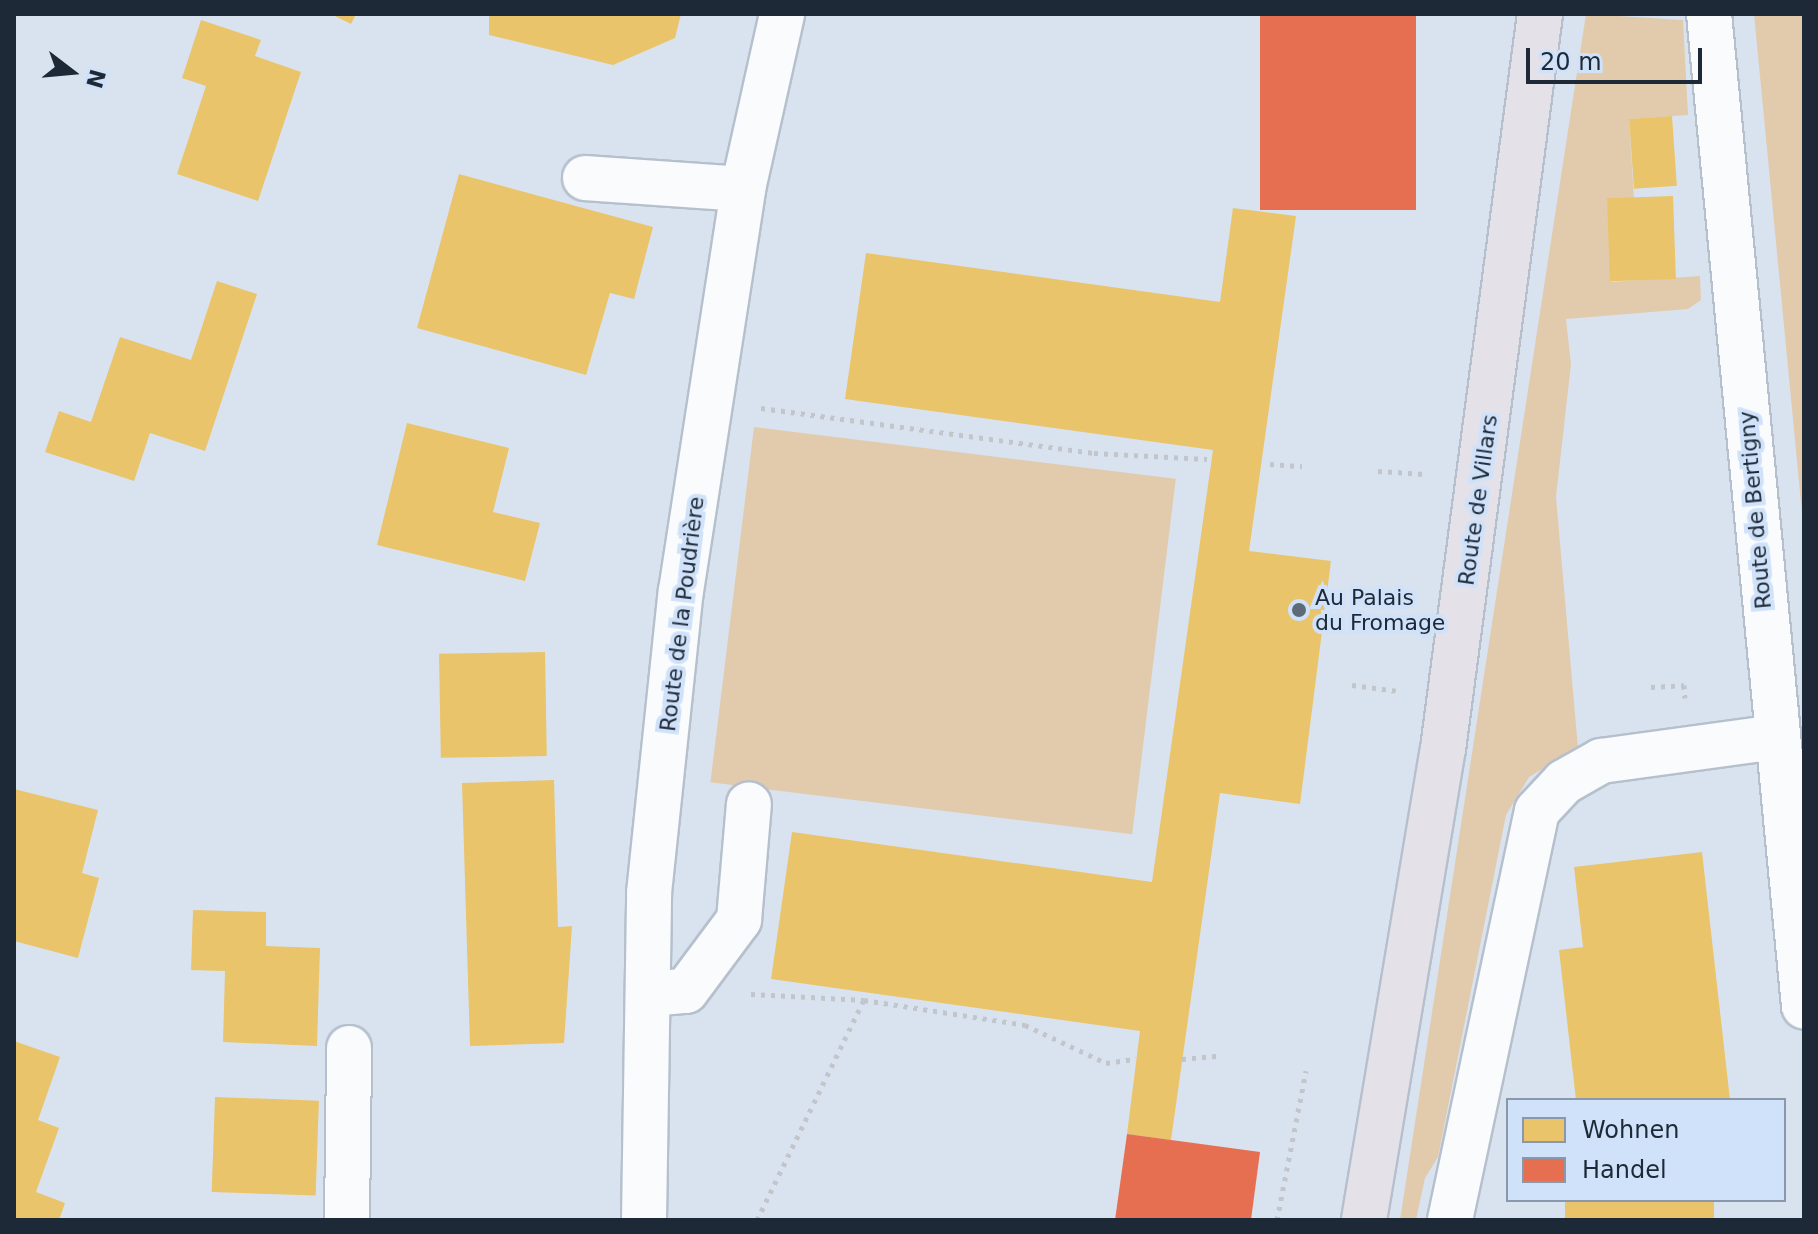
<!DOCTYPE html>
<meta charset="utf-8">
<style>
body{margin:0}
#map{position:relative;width:1818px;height:1234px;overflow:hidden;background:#d9e3f0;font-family:"DejaVu Sans",sans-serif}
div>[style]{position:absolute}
.green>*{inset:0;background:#e1cbac;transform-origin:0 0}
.homes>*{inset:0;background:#e9c46a;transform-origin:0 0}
.shops>*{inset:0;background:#e76f51;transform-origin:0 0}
.path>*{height:5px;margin-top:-2.5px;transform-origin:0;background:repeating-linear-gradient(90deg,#c2c6cb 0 4px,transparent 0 10px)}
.roads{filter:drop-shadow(2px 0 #b6c0cd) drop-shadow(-2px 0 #b6c0cd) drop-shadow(0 2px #b6c0cd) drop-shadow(0 -2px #b6c0cd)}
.minor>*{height:44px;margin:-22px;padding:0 22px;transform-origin:22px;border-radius:22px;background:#f9fbfd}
.major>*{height:44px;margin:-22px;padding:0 22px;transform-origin:22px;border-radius:22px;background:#e4e2e8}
.dots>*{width:22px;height:22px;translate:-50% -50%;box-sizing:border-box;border:4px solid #d0e2f9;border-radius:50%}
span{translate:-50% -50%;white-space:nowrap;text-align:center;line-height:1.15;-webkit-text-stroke:8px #d0e2f9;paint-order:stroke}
.street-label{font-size:22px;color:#1e2937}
.poi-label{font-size:22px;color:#1e2937}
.left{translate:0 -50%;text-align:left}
.frame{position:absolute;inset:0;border:16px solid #1e2937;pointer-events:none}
.legend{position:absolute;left:1506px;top:1098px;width:280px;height:104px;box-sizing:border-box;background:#d0e2f9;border:2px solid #8998ab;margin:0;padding:10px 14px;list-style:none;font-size:24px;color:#1e2937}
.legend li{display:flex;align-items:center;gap:16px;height:40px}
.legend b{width:40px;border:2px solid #8998ab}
.north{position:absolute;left:32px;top:32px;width:80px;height:80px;-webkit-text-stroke:6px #d0e2f9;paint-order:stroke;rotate:106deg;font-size:22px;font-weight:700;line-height:32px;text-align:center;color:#1e2937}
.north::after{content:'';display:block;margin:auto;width:28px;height:36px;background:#1e2937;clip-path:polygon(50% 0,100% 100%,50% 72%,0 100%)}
.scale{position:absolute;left:1526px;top:48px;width:176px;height:36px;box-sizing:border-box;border:4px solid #1e2937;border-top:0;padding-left:10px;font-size:24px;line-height:28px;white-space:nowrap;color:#1e2937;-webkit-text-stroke:6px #d0e2f9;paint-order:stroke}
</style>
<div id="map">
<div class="green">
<div style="clip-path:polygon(1586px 14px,1683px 20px,1688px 115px,1629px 119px,1634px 199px,1611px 282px,1700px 276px,1701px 300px,1688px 309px,1566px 319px,1571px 364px,1556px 497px,1578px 748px,1529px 777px,1506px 815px,1438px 1157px,1425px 1178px,1416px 1220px,1400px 1220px)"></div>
<div style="clip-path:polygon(1754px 14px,1804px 14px,1804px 534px)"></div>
<div style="left:754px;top:427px;width:425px;height:358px;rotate:7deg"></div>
</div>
<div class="homes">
<div style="clip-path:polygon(331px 14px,356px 14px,351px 24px)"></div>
<div style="clip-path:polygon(489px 14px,681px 14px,675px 38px,613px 65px,489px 35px)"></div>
<div style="clip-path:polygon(201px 20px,261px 40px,255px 56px,301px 72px,258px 201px,177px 174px,206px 86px,182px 78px)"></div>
<div style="left:1672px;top:116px;width:70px;height:43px;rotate:86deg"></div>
<div style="clip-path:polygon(459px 174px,653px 227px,634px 299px,610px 293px,586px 375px,417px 328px)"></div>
<div style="left:1673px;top:196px;width:83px;height:66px;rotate:88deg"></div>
<div style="clip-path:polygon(1233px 208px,1296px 216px,1249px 551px,1331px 561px,1300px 804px,1220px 793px,1171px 1140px,1127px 1134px,1140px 1031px,771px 979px,792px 832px,1152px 882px,1213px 450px,845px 399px,866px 253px,1220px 302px)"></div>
<div style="clip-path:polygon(217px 281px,257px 294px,205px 451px,150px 433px,134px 481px,45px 452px,59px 411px,91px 422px,120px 337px,191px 360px)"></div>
<div style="clip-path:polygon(407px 423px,509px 448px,493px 512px,540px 523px,525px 581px,377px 545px)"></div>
<div style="left:545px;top:652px;width:104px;height:106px;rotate:89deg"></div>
<div style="clip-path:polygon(554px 780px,558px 927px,572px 926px,564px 1043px,470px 1046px,462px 783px)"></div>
<div style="clip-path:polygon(14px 789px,98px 810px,82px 873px,99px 878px,78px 958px,14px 941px)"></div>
<div style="clip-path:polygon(1702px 852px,1730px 1100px,1576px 1100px,1559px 950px,1583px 947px,1574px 867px)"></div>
<div style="clip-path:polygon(193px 910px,266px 912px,266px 946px,320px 948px,317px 1046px,223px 1042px,225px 971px,191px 970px)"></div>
<div style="clip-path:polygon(14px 1041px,60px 1057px,38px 1120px,59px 1128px,36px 1192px,65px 1203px,59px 1220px,14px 1220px)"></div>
<div style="left:215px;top:1097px;width:104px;height:95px;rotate:2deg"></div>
<div style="left:1565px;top:1200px;width:149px;height:20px"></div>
</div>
<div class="shops">
<div style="left:1260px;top:14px;width:156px;height:196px"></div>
<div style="clip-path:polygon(1127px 1134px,1260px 1152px,1251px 1220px,1115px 1220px)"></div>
</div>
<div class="path">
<div style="left:761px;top:408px;width:336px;rotate:7.7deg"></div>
<div style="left:1094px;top:453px;width:113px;rotate:3deg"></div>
<div style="left:1270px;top:464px;width:32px;rotate:4deg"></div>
<div style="left:1378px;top:471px;width:47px;rotate:3.7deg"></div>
<div style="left:1352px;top:685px;width:47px;rotate:7.3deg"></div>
<div style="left:1651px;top:687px;width:33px;rotate:-3deg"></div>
<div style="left:1684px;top:685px;width:13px;rotate:86deg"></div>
<div style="left:751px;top:994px;width:113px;rotate:3deg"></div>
<div style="left:1182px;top:1059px;width:36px;rotate:-5deg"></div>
<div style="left:757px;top:1220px;width:245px;rotate:-64.1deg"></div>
<div style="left:864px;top:1000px;width:163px;rotate:8.8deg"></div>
<div style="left:1025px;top:1025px;width:89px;rotate:25.1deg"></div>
<div style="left:1106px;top:1063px;width:30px;rotate:-8deg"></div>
<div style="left:1277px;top:1220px;width:152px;rotate:-79deg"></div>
</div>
<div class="roads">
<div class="minor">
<div style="left:1709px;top:14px;width:997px;rotate:84.53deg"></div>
<div style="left:585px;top:178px;width:158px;rotate:4deg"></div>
<div style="left:649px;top:994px;width:37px;rotate:-5deg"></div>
<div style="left:686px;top:991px;width:89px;rotate:-53.3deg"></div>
<div style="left:739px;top:920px;width:116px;rotate:-85.1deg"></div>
<div style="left:347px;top:1220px;width:172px;rotate:-89.3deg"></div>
<div style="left:644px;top:1220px;width:327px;rotate:-89.1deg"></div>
<div style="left:649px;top:893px;width:304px;rotate:-84deg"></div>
<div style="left:681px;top:591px;width:407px;rotate:-81.2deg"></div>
<div style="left:743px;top:189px;width:179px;rotate:-77.4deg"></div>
<div style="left:1450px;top:1220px;width:418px;rotate:-78deg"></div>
<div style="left:1537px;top:811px;width:40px;rotate:-47deg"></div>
<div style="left:1564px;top:782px;width:43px;rotate:-29.6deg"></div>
<div style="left:1601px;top:761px;width:177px;rotate:-7.8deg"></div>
</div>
<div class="major">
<div style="left:1364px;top:1220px;width:478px;rotate:-80.5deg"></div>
<div style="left:1443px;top:749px;width:741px;rotate:-82.48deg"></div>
</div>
</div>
<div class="dots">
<div style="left:1299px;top:610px;background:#5f6a78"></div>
</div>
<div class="street-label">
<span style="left:1478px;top:500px;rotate:-82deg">Route de Villars</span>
<span style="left:1755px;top:510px;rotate:-95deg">Route de Bertigny</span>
<span style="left:682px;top:614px;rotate:-83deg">Route de la Poudrière</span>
</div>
<div class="poi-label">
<span class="left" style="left:1315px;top:610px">Au Palais<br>du Fromage</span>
</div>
<div class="frame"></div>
<ul class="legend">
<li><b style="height:22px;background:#e9c46a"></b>Wohnen</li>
<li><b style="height:22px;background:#e76f51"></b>Handel</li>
</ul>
<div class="north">N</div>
<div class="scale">20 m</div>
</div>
